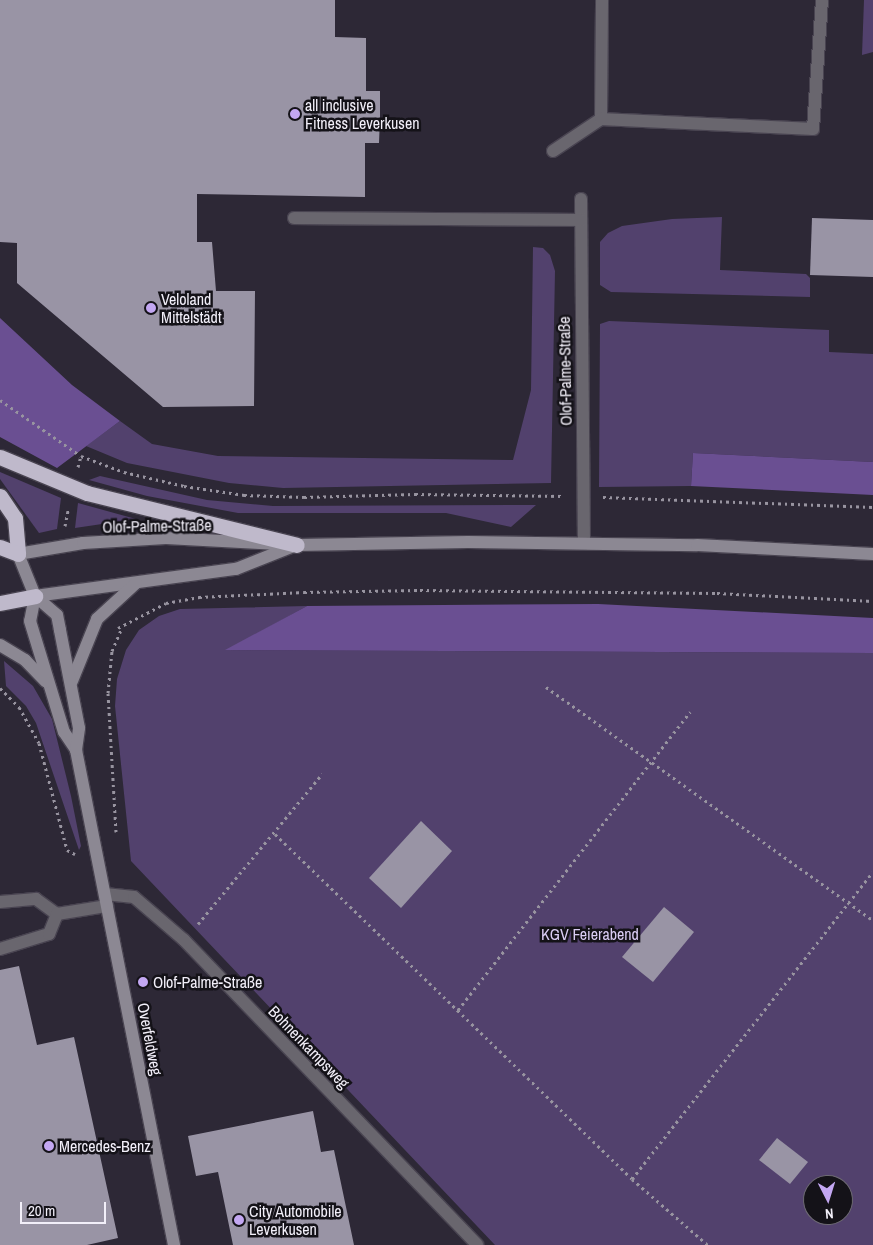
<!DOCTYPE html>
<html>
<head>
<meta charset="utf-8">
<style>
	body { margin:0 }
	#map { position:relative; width:873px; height:1245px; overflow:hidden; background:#2d2836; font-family:"Archivo Narrow",sans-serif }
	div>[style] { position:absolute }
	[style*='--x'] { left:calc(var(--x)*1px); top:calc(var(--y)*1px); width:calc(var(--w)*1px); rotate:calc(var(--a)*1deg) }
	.green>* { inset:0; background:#52416d }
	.forest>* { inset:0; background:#6a4f92 }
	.building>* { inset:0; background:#9994a5 }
	.path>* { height:3px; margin-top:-1.5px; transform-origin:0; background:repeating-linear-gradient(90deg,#9894a0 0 2.5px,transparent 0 6.5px) }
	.roads { filter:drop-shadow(1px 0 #494451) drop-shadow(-1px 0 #494451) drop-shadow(0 1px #494451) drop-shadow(0 -1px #494451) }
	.lane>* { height:12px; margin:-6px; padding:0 6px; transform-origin:6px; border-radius:6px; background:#69666e }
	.secondary>* { height:12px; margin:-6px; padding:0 6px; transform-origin:6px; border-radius:6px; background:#8c8893 }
	.highway>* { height:15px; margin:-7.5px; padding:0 7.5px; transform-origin:7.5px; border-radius:7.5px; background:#bfb9cb }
	.dots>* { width:14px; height:14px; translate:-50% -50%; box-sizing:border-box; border:2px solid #141218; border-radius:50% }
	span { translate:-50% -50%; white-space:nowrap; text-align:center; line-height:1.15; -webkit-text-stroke:5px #141218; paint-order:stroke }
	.poi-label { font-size:16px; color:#f2eff9 }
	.left { translate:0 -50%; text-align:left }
	.street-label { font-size:16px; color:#f2eff9 }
	.park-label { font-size:16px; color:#dacdf4 }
	.north { position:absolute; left:803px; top:1175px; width:50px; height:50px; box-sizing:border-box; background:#141218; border:1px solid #6d6a72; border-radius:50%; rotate:175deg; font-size:14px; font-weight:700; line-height:20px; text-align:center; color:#f2eff9 }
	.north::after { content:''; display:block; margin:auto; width:18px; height:22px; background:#c3a7f2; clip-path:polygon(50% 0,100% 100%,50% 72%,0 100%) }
	.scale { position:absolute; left:20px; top:1202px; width:86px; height:22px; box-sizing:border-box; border:2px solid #f2eff9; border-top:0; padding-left:6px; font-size:15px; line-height:18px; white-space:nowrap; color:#f2eff9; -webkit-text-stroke:4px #141218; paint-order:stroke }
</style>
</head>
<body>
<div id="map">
	<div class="green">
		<i style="clip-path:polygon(864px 0,873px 0,873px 52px,862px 55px)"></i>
		<i style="clip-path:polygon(722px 217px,720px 270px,806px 274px,810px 278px,810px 297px,611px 292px,600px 285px,600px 242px,608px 233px,622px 226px,672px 219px)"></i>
		<i style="clip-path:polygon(533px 247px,543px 248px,550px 255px,555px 271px,551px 483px,283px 488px,229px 483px,127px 463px,86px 446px,120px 421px,152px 444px,218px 456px,513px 460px,531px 390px)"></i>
		<i style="clip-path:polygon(609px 321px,829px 330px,829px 352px,873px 354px,873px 462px,693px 453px,691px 486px,599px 487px,600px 324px)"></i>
		<i style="clip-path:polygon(0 472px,61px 498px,57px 529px,39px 533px,0 479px)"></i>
		<i style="clip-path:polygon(100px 476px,207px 500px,273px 506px,536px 505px,511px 527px,446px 513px,238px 513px,147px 496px,89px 480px)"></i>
		<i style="clip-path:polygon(78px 503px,136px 519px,75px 528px)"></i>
		<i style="clip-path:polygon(evenodd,307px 606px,227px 650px,873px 653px,873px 1245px,495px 1245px,131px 861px,115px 706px,117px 679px,126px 650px,139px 630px,159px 616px,180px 609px,307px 606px,813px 1185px,843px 1185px,843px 1215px,813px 1215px,813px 1185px)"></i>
		<i style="clip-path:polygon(4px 661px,33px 686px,52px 719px,71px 796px,81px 846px,79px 850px,36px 723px,26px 706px,6px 686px)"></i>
	</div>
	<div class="forest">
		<i style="clip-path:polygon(0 318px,72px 385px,120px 421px,57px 468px,0 437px)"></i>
		<i style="clip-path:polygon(693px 453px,873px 462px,873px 495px,691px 486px)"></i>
		<i style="clip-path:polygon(598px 604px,873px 618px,873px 653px,225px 650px,307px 606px)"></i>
	</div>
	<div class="building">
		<i style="clip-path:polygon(0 0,335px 0,335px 37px,366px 38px,366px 91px,380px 91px,380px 118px,379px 143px,365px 143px,365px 197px,197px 194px,197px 242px,212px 242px,216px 291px,255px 291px,254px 406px,163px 407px,17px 283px,17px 243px,0 242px)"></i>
		<i style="clip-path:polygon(812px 218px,873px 220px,873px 277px,810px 275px)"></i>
		<i style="clip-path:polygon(421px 821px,452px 851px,401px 908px,369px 878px)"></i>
		<i style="clip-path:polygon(664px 907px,694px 932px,653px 982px,622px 957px)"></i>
		<i style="clip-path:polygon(19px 966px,37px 1045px,74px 1037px,118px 1238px,87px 1245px,0 1245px,0 970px)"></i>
		<i style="clip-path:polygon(313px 1111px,321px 1152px,334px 1150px,354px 1245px,233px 1245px,218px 1172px,196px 1176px,188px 1136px)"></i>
		<i style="clip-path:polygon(777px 1138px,808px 1162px,790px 1184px,759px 1160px)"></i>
	</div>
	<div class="path">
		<i style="--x:0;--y:400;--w:98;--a:34.7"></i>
		<i style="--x:81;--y:456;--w:46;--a:20.4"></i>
		<i style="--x:124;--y:472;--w:62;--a:13.1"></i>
		<i style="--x:184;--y:486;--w:61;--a:8.5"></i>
		<i style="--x:244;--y:495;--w:60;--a:1.9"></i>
		<i style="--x:304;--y:497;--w:111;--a:-1.5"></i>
		<i style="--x:415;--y:494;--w:149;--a:0.8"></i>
		<i style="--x:78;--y:467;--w:11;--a:-75"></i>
		<i style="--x:603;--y:497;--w:270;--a:2.1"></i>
		<i style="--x:65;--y:526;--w:16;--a:-79"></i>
		<i style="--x:118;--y:628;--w:54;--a:-27.5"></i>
		<i style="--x:166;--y:603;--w:34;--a:-10"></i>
		<i style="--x:199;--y:597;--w:105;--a:-2.7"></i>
		<i style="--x:304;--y:592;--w:116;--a:-1"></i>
		<i style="--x:420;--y:590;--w:297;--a:0.6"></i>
		<i style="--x:717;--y:593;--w:156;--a:2.9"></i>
		<i style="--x:546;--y:687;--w:402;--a:35.5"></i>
		<i style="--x:0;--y:688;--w:27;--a:45"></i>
		<i style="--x:19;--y:707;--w:41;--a:60.9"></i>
		<i style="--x:39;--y:743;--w:111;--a:75.3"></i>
		<i style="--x:67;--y:850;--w:9;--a:27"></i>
		<i style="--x:116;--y:832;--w:139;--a:-93.3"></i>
		<i style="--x:108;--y:693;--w:42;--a:-84.6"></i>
		<i style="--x:112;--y:651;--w:23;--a:-67"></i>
		<i style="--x:275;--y:834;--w:496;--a:44"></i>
		<i style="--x:632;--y:1179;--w:101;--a:41"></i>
		<i style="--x:198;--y:924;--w:195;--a:-50.4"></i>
		<i style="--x:458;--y:1010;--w:378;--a:-52.1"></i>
		<i style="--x:632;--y:1179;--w:390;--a:-51.9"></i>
	</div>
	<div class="roads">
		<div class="lane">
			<i style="--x:601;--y:119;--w:119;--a:-89.5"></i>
			<i style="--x:553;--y:151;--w:58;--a:-33.7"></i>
			<i style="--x:601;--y:119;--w:212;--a:2.7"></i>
			<i style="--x:813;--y:129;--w:129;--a:-86"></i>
			<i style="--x:581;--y:199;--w:344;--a:89.5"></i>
			<i style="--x:294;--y:218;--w:287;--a:0.4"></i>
			<i style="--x:105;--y:894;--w:29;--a:6"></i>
			<i style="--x:134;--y:897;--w:66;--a:40.7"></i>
			<i style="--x:184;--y:940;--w:423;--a:46.1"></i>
			<i style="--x:0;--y:902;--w:36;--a:-5"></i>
			<i style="--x:36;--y:899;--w:26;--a:36"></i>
			<i style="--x:57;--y:914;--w:51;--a:-9.1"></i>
			<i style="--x:0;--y:949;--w:51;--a:-17"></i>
			<i style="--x:49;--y:934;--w:22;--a:-68"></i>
		</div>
		<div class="secondary">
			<i style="--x:35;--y:596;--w:203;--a:-7.7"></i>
			<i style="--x:236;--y:569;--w:59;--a:-21.8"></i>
			<i style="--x:35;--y:596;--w:25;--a:101"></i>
			<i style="--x:30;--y:621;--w:116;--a:73"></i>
			<i style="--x:64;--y:732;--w:22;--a:56"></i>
			<i style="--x:0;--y:645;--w:29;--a:31"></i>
			<i style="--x:25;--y:660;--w:30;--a:46"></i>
			<i style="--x:72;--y:681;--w:67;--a:-68"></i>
			<i style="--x:97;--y:619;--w:53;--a:-42.7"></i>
			<i style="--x:174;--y:1245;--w:505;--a:-101.2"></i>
			<i style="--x:76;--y:750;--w:22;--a:-82"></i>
			<i style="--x:79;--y:728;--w:100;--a:-101"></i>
			<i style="--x:60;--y:630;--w:15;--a:-101"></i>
			<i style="--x:57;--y:615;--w:29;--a:-139"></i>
			<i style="--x:35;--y:596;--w:45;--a:-112"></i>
			<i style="--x:18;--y:554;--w:66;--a:-9.6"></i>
			<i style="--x:83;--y:543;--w:83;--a:-3.4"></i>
			<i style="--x:166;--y:538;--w:131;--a:3.1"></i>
			<i style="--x:297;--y:545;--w:171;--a:-1"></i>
			<i style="--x:468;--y:542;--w:229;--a:0.8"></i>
			<i style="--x:697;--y:545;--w:176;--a:2.9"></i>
		</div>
		<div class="highway">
			<i style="--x:0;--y:457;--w:94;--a:22.5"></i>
			<i style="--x:87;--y:493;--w:216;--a:13.9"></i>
			<i style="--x:0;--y:496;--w:27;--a:56"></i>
			<i style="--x:15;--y:518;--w:36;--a:85"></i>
			<i style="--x:0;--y:547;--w:19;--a:21"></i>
			<i style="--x:0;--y:603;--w:36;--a:-11"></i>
		</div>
	</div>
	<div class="dots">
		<i style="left:295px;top:114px;background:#c3a7f2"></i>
		<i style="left:151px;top:308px;background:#c3a7f2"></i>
		<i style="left:143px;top:982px;background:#c3a7f2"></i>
		<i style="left:49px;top:1146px;background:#c3a7f2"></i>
		<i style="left:239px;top:1220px;background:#c3a7f2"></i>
	</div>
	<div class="poi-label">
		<span class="left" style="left:305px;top:114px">all inclusive<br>Fitness Leverkusen</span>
		<span class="left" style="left:161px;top:308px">Veloland<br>Mittelstädt</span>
		<span class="left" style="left:153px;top:982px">Olof-Palme-Straße</span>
		<span class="left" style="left:59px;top:1146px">Mercedes-Benz</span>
		<span class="left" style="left:249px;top:1220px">City Automobile<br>Leverkusen</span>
	</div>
	<div class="street-label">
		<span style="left:565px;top:371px;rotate:-91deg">Olof-Palme-Straße</span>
		<span style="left:157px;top:526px;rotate:-1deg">Olof-Palme-Straße</span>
		<span style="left:150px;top:1039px;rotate:79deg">Overfeldweg</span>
		<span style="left:309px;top:1047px;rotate:46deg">Bohnenkampsweg</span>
	</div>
	<div class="park-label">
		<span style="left:590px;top:934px">KGV Feierabend</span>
	</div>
	<div class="north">N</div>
	<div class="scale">20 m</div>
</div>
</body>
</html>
